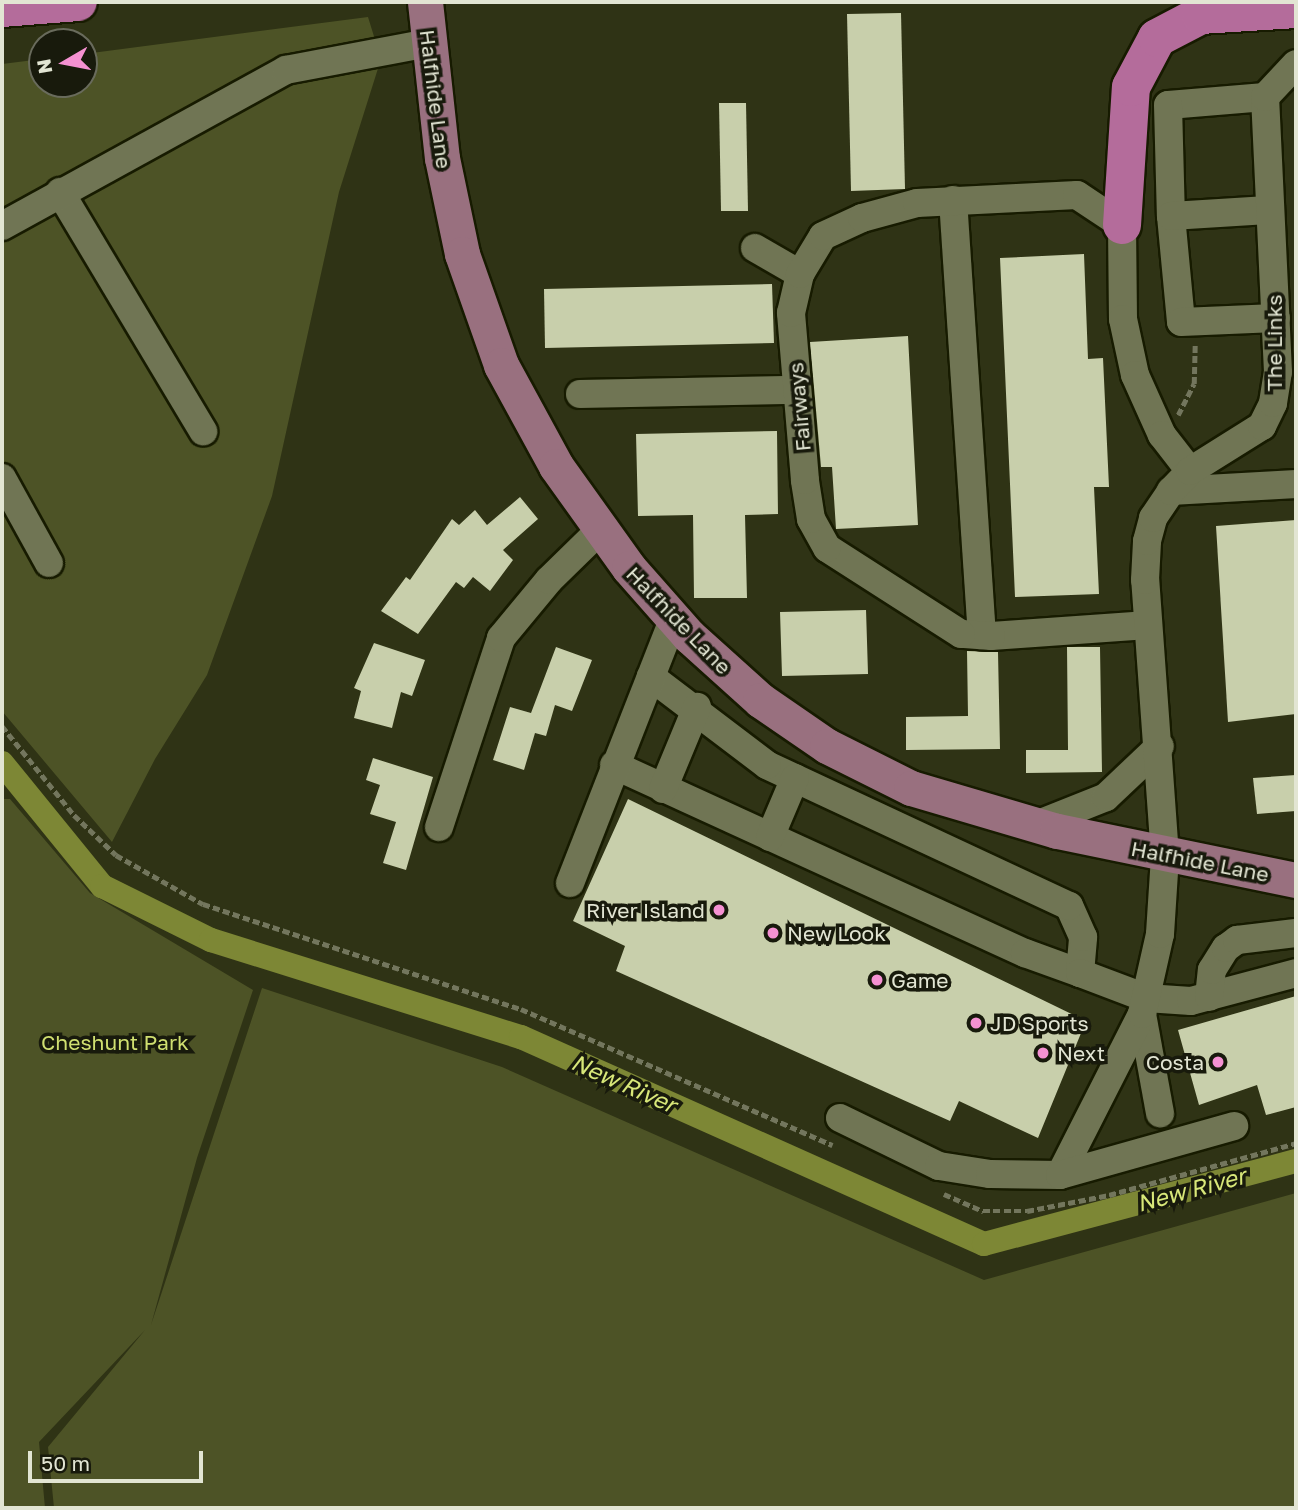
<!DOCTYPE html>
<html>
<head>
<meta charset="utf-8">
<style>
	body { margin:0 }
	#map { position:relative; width:1298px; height:1510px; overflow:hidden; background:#2f3315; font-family:"Golos Text",sans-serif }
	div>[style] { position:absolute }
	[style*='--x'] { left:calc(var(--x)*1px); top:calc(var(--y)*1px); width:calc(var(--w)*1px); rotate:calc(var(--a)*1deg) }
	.green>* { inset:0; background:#4d5326 }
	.canal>* { height:24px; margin:-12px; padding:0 12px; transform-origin:12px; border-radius:12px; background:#7d8735 }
	.building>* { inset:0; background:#c8cfab }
	.path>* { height:4.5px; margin-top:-2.25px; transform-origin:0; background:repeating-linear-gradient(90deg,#73765d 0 7px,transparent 0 10.5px) }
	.roads { filter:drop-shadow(2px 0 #171b00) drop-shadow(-2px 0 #171b00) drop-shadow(0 2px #171b00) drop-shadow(0 -2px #171b00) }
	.minor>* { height:28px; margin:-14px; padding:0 14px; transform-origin:14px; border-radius:14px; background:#707554 }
	.major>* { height:35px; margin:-17.5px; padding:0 17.5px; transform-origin:17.5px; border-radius:17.5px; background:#99707f }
	.highway>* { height:38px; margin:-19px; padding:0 19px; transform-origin:19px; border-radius:19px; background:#b46c9b }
	.dots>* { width:19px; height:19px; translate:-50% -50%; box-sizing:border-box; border:4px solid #181a0c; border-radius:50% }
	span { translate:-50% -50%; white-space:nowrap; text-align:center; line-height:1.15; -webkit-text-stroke:7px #181a0c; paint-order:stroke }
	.street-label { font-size:21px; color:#e2e5d3 }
	.poi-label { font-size:21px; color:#e2e5d3 }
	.right { translate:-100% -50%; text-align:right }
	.left { translate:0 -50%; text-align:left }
	.park-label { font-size:21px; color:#d0df70 }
	.water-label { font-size:23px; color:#d8e779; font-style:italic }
	.frame { position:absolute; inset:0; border:4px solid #e2e5d3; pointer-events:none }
	.north { position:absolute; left:28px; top:28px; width:70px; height:70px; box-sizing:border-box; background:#181a0c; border:2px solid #696b5c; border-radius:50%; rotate:260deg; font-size:19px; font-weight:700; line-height:28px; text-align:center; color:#e2e5d3 }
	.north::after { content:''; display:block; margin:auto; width:24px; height:32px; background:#f591d2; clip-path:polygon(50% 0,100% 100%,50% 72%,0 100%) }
	.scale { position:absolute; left:28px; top:1451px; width:175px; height:32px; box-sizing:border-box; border:4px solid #e2e5d3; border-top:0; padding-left:9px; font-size:21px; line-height:24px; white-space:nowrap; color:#e2e5d3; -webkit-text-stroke:5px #181a0c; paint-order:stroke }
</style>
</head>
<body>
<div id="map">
	<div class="green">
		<i style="clip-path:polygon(368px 17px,381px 59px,339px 192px,272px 496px,207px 675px,155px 759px,112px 842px,2px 711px,2px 64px,42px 59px,42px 84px,84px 84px,84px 54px)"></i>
		<i style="clip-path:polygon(2px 799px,10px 799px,90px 893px,253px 990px,197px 1158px,151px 1325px,262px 988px,502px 1067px,984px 1280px,1296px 1193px,1296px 1508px,54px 1508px,48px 1447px,145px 1330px,39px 1442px,45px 1508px,2px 1508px)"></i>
	</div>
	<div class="canal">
		<i style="--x:2;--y:763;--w:159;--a:50.9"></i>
		<i style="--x:102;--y:886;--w:122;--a:26.4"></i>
		<i style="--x:211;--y:940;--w:325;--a:17.4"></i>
		<i style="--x:521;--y:1037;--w:507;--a:24.09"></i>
		<i style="--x:984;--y:1244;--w:323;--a:-14.9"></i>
	</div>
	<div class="building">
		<i style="clip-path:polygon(901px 13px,905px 189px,851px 191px,847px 14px)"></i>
		<i style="clip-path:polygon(719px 103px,746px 103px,748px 211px,721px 211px)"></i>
		<i style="clip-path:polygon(1084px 254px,1088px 359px,1103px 358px,1109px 487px,1094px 487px,1099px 594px,1015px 597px,1000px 258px)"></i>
		<i style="clip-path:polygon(772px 284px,774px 343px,545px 348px,544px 289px)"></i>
		<i style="clip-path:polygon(908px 336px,918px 525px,836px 529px,832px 467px,821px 467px,810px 342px)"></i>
		<i style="clip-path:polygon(777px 431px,778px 514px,745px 515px,747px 598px,694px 598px,693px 515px,638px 516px,636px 434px)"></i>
		<i style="clip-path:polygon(520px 497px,538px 519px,503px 550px,513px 560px,490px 591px,473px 577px,464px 588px,456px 582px,418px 634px,381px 611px,406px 577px,410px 580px,452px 519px,459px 525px,475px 510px,487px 525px)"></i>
		<i style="clip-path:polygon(1296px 520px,1296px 714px,1228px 722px,1216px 526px)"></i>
		<i style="clip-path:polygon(866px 610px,868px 674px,782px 676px,780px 612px)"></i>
		<i style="clip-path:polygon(374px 643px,425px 660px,412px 696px,401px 692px,392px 728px,354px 718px,361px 691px,354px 688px)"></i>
		<i style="clip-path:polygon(556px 647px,592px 660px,572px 711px,555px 705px,546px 736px,535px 733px,524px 770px,493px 760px,510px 707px,531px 713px)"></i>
		<i style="clip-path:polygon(1067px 647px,1100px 647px,1102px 772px,1026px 773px,1026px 750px,1068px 750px)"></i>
		<i style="clip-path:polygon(967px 651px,998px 652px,1000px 749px,906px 750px,906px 717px,968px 716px)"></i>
		<i style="clip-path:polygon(373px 758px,433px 777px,406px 870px,383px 863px,396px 822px,370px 814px,380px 785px,366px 780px)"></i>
		<i style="clip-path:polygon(1296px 775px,1296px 811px,1257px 814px,1253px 778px)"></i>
		<i style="clip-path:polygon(628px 799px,1086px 1021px,1038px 1138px,959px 1101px,950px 1121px,616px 971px,625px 946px,573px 921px)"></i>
		<i style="clip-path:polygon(1296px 996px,1296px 1107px,1266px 1115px,1257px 1085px,1199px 1105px,1178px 1030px)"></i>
	</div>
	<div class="path">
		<i style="--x:1178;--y:415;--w:35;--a:-63"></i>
		<i style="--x:1194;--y:384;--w:40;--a:-88.6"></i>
		<i style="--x:2;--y:726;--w:114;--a:51"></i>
		<i style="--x:74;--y:815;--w:58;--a:43.6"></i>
		<i style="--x:116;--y:855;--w:100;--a:29.4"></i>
		<i style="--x:203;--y:904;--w:335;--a:18.3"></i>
		<i style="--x:521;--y:1009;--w:340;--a:23.6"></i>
		<i style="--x:944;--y:1194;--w:43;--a:23.6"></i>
		<i style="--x:983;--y:1211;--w:44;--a:0"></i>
		<i style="--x:1027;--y:1211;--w:84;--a:-11"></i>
		<i style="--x:1109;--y:1195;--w:194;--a:-15.5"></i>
	</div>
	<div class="roads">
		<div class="minor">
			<i style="--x:1265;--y:97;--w:97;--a:175.3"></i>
			<i style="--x:1168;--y:105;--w:111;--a:88.5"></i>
			<i style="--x:1171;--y:216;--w:106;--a:84.6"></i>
			<i style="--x:1181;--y:322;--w:95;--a:-2.4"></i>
			<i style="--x:60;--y:192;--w:279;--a:59.1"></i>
			<i style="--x:953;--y:200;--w:436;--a:86.2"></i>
			<i style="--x:1171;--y:216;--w:97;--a:-3.5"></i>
			<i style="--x:2;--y:226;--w:324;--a:-28.8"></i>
			<i style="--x:286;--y:70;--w:146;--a:-10.7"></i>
			<i style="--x:755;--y:248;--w:52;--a:30"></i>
			<i style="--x:580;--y:394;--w:217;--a:-1.1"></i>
			<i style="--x:2;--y:478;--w:97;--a:61.1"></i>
			<i style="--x:1171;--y:491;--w:125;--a:-3.2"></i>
			<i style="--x:1148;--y:625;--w:157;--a:176"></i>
			<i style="--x:991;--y:636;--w:30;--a:-176"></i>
			<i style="--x:961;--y:634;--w:159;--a:-147.3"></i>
			<i style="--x:827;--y:548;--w:33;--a:-119"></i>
			<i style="--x:811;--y:519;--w:39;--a:-99"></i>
			<i style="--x:805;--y:480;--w:168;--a:-94.8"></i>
			<i style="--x:791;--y:313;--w:40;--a:-77"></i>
			<i style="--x:800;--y:274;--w:44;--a:-58.8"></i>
			<i style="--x:823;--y:236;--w:43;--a:-24.8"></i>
			<i style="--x:862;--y:218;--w:57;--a:-15.3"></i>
			<i style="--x:917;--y:203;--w:160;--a:-2.9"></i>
			<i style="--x:1077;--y:195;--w:54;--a:33.7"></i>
			<i style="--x:1122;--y:225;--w:94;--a:89.4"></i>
			<i style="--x:1123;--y:319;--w:57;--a:77.9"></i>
			<i style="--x:1135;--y:375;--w:66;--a:65.8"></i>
			<i style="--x:1162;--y:435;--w:46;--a:52.1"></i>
			<i style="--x:614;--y:765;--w:452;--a:24.6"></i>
			<i style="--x:1025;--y:953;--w:59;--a:20"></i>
			<i style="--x:1080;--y:973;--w:36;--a:-85"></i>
			<i style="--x:1083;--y:937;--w:34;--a:-114"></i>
			<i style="--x:1069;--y:906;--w:333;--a:-155"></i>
			<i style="--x:767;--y:765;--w:146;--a:-142.8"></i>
			<i style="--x:663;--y:789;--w:89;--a:-67.5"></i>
			<i style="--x:1036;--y:825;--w:75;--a:-21.8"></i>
			<i style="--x:1106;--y:797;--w:74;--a:-43.4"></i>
			<i style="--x:439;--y:827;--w:199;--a:-71.8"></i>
			<i style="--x:501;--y:638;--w:75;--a:-50.4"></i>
			<i style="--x:549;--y:580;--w:73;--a:-44.4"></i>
			<i style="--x:770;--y:837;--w:64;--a:-67"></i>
			<i style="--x:570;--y:883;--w:285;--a:-68.6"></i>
			<i style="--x:1080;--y:973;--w:71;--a:20.7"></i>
			<i style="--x:1146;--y:998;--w:45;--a:3.8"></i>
			<i style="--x:1191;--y:1001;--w:109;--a:-14.9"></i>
			<i style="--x:1209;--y:997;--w:27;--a:-84"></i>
			<i style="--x:1212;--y:970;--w:26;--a:-58"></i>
			<i style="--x:1226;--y:948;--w:14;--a:-36"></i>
			<i style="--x:1237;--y:940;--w:59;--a:-6.8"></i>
			<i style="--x:1142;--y:1014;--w:101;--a:79.7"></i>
			<i style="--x:840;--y:1118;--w:110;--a:25.9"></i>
			<i style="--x:939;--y:1166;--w:52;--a:8.9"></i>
			<i style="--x:990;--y:1174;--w:70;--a:0.8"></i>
			<i style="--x:1060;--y:1175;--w:181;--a:-63"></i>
			<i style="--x:1142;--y:1014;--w:82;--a:-77.3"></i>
			<i style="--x:1160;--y:934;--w:78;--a:-86.3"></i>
			<i style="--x:1165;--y:856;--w:277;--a:-94.1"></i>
			<i style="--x:1145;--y:580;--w:39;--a:-87"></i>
			<i style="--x:1147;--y:541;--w:24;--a:-75"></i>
			<i style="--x:1153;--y:518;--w:32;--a:-56"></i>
			<i style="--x:1171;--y:491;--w:28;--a:-46"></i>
			<i style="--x:1190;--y:471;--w:85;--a:-32"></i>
			<i style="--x:1262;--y:426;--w:25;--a:-64"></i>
			<i style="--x:1273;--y:403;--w:31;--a:-81"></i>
			<i style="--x:1278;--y:372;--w:275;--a:-92.7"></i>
			<i style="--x:1265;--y:97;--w:45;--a:-46.8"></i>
			<i style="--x:1060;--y:1175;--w:181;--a:-15.7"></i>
		</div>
		<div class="major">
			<i style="--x:425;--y:2;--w:157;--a:83.8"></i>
			<i style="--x:442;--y:158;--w:98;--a:78.2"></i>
			<i style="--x:462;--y:254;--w:118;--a:70.6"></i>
			<i style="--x:501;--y:365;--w:115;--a:61.4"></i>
			<i style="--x:556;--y:466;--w:125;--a:54.4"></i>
			<i style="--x:629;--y:568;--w:91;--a:48.6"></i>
			<i style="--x:689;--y:636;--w:96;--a:42"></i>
			<i style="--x:760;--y:700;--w:81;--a:34.5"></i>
			<i style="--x:827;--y:746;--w:94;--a:26.6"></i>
			<i style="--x:911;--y:788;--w:152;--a:16.4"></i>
			<i style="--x:1057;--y:831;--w:244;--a:11.6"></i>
		</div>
		<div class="highway">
			<i style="--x:2;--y:8;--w:76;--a:-4.5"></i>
			<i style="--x:1122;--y:225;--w:138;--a:-86.3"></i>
			<i style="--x:1131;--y:87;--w:55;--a:-62"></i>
			<i style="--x:1157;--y:38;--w:50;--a:-27.6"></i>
			<i style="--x:1201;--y:15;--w:95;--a:-3.6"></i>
		</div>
	</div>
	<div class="dots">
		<i style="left:719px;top:910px;background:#f591d2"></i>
		<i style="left:773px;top:933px;background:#f591d2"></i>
		<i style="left:877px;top:980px;background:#f591d2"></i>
		<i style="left:976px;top:1023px;background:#f591d2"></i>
		<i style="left:1043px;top:1053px;background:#f591d2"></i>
		<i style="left:1218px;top:1062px;background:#f591d2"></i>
	</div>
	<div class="street-label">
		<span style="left:436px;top:99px;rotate:83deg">Halfhide Lane</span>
		<span style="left:1274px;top:343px;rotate:-90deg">The Links</span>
		<span style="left:799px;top:407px;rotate:-95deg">Fairways</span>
		<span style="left:679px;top:620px;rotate:46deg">Halfhide Lane</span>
		<span style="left:1200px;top:861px;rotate:11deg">Halfhide Lane</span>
	</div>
	<div class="poi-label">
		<span class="right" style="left:705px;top:910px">River Island</span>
		<span class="left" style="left:787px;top:933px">New Look</span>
		<span class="left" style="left:891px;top:980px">Game</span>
		<span class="left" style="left:990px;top:1023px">JD Sports</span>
		<span class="left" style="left:1057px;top:1053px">Next</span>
		<span class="right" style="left:1204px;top:1062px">Costa</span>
	</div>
	<div class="park-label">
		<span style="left:115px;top:1042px">Cheshunt Park</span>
	</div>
	<div class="water-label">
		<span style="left:624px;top:1083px;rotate:24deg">New River</span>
		<span style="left:1191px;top:1189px;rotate:-15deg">New River</span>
	</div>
	<div class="frame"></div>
	<div class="north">N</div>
	<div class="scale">50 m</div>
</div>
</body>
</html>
